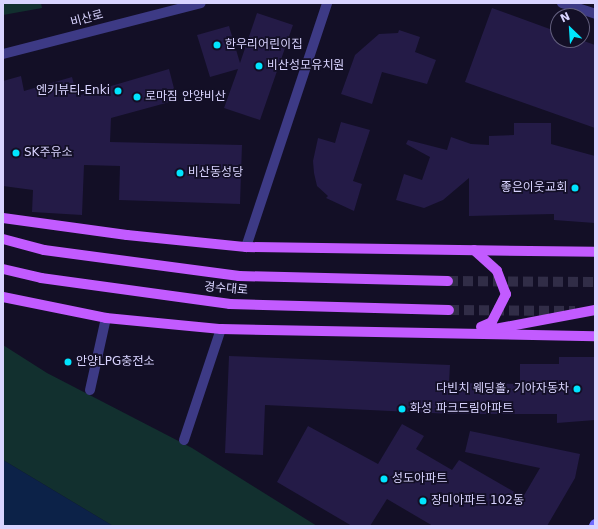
<!DOCTYPE html>
<html>
<head>
<meta charset="utf-8">
<style>
	body { margin:0 }
	#map { position:relative; width:598px; height:529px; overflow:hidden; background:#130f26; font-family:"DejaVu Sans","Noto Sans KR",sans-serif }
	div>[style] { position:absolute }
	[style*='--x'] { left:calc(var(--x)*1px); top:calc(var(--y)*1px); width:calc(var(--w)*1px); rotate:calc(var(--a)*1deg) }
	.green>* { inset:0; background:#12302f }
	.water>* { inset:0; background:#0c2248 }
	.building>* { inset:0; background:#241b47 }
	.primary-tunnel>* { height:10px; margin-top:-5px; transform-origin:0; background:repeating-linear-gradient(90deg,#312d47 0 10px,transparent 0 15px) }
	.street>* { height:10px; margin:-5px; padding:0 5px; transform-origin:5px; border-radius:5px; background:#3d3a85 }
	.secondary>* { height:10px; margin:-5px; padding:0 5px; transform-origin:5px; border-radius:5px; background:#6f6bff }
	.primary>* { height:10px; margin:-5px; padding:0 5px; transform-origin:5px; border-radius:5px; background:#c25bff }
	.dots>* { width:11px; height:11px; translate:-50% -50%; box-sizing:border-box; border:2px solid #130f26; border-radius:50% }
	span { translate:-50% -50%; white-space:nowrap; text-align:center; line-height:1.15; -webkit-text-stroke:3.5px #130f26; paint-order:stroke }
	.street-label { font-size:12px; color:#d9d4ff }
	.poi-label { font-size:12px; color:#d9d4ff }
	.left { translate:0 -50%; text-align:left }
	.right { translate:-100% -50%; text-align:right }
	.frame { position:absolute; inset:0; border:4px solid #d9d4ff; pointer-events:none }
	.north { position:absolute; left:550px; top:8px; width:40px; height:40px; box-sizing:border-box; background:#130f26; border:1px solid #625e7d; border-radius:50%; rotate:335deg; font-size:11px; font-weight:700; line-height:16px; text-align:center; color:#d9d4ff }
	.north::after { content:''; display:block; margin:auto; width:14px; height:18px; background:#00e5ff; clip-path:polygon(50% 0,100% 100%,50% 72%,0 100%) }
</style>
</head>
<body>
<div id="map">
	<div class="green">
		<i style="clip-path:polygon(3px 3px,41px 3px,42px 8px,3px 15px)"></i>
		<i style="clip-path:polygon(3px 345px,47px 373px,192px 448px,317px 526px,113px 526px,3px 460px)"></i>
	</div>
	<div class="water">
		<i style="clip-path:polygon(3px 460px,113px 526px,3px 526px)"></i>
	</div>
	<div class="building">
		<i style="clip-path:polygon(492px 8px,558px 32px,558px 40px,581px 40px,595px 45px,595px 128px,465px 82px)"></i>
		<i style="clip-path:polygon(257px 13px,293px 25px,260px 120px,224px 108px,238px 69px,210px 77px,197px 35px,229px 26px,240px 63px)"></i>
		<i style="clip-path:polygon(399px 30px,420px 37px,415px 52px,436px 60px,427px 84px,382px 72px,372px 104px,341px 94px,355px 55px,379px 34px,398px 33px)"></i>
		<i style="clip-path:polygon(169px 69px,177px 100px,111px 118px,110px 142px,242px 145px,240px 204px,119px 200px,120px 166px,84px 165px,82px 215px,32px 212px,33px 190px,3px 186px,3px 81px,21px 76px,24px 91px,72px 77px,77px 96px)"></i>
		<i style="clip-path:polygon(341px 122px,370px 130px,353px 181px,362px 184px,354px 211px,326px 198px,328px 196px,317px 186px,314px 173px,313px 161px,318px 138px,335px 143px)"></i>
		<i style="clip-path:polygon(514px 123px,551px 123px,551px 144px,595px 156px,595px 223px,554px 220px,554px 214px,469px 216px,469px 178px,443px 200px,424px 208px,396px 200px,404px 174px,422px 180px,430px 157px,406px 144px,408px 140px,447px 150px,451px 137px,471px 144px,489px 145px,489px 136px,514px 135px)"></i>
		<i style="clip-path:polygon(229px 356px,450px 365px,449px 383px,520px 384px,520px 364px,559px 364px,559px 357px,595px 357px,595px 420px,557px 423px,557px 414px,453px 414px,265px 405px,263px 455px,225px 453px)"></i>
		<i style="clip-path:polygon(402px 424px,424px 436px,416px 449px,452px 470px,459px 460px,523px 497px,540px 468px,465px 452px,470px 431px,580px 454px,575px 478px,547px 526px,433px 526px,387px 499px,370px 526px,352px 526px,277px 482px,308px 426px,378px 464px)"></i>
	</div>
	<div class="primary-tunnel">
		<i style="--x:448;--y:281;--w:147;--a:0.4"></i>
		<i style="--x:449;--y:310;--w:126;--a:0.5"></i>
	</div>
	<div class="street">
		<i style="--x:562;--y:3;--w:35;--a:18"></i>
		<i style="--x:3;--y:54;--w:204;--a:-14.4"></i>
		<i style="--x:246;--y:247;--w:257;--a:-71.6"></i>
		<i style="--x:90;--y:390;--w:74;--a:-77.5"></i>
		<i style="--x:184;--y:440;--w:117;--a:-71.6"></i>
	</div>
	<div class="secondary">
		<i style="--x:594;--y:526;--w:2;--a:-63"></i>
	</div>
	<div class="primary">
		<i style="--x:3;--y:218;--w:125;--a:7.8"></i>
		<i style="--x:127;--y:235;--w:120;--a:5.8"></i>
		<i style="--x:246;--y:247;--w:349;--a:0.8"></i>
		<i style="--x:3;--y:239;--w:42;--a:15"></i>
		<i style="--x:44;--y:250;--w:197;--a:7.6"></i>
		<i style="--x:239;--y:276;--w:209;--a:1.4"></i>
		<i style="--x:474;--y:250;--w:31;--a:42"></i>
		<i style="--x:497;--y:271;--w:25;--a:69"></i>
		<i style="--x:506;--y:294;--w:31;--a:117"></i>
		<i style="--x:492;--y:322;--w:12;--a:156"></i>
		<i style="--x:3;--y:269;--w:39;--a:13"></i>
		<i style="--x:41;--y:278;--w:191;--a:7.8"></i>
		<i style="--x:230;--y:304;--w:219;--a:1.6"></i>
		<i style="--x:3;--y:297;--w:105;--a:11.5"></i>
		<i style="--x:106;--y:318;--w:116;--a:5.5"></i>
		<i style="--x:221;--y:329;--w:374;--a:1.1"></i>
		<i style="--x:484;--y:331;--w:113;--a:-10.7"></i>
	</div>
	<div class="dots">
		<i style="left:217px;top:45px;background:#00e5ff"></i>
		<i style="left:259px;top:66px;background:#00e5ff"></i>
		<i style="left:118px;top:91px;background:#00e5ff"></i>
		<i style="left:137px;top:97px;background:#00e5ff"></i>
		<i style="left:16px;top:153px;background:#00e5ff"></i>
		<i style="left:180px;top:173px;background:#00e5ff"></i>
		<i style="left:575px;top:188px;background:#00e5ff"></i>
		<i style="left:68px;top:362px;background:#00e5ff"></i>
		<i style="left:577px;top:389px;background:#00e5ff"></i>
		<i style="left:402px;top:409px;background:#00e5ff"></i>
		<i style="left:384px;top:479px;background:#00e5ff"></i>
		<i style="left:423px;top:501px;background:#00e5ff"></i>
	</div>
	<div class="street-label">
		<span style="left:87px;top:19px;rotate:-15deg">비산로</span>
		<span style="left:226px;top:289px;rotate:5deg">경수대로</span>
	</div>
	<div class="poi-label">
		<span class="left" style="left:225px;top:45px">한우리어린이집</span>
		<span class="left" style="left:267px;top:66px">비산성모유치원</span>
		<span class="right" style="left:110px;top:91px">엔키뷰티-Enki</span>
		<span class="left" style="left:145px;top:97px">로마짐 안양비산</span>
		<span class="left" style="left:24px;top:153px">SK주유소</span>
		<span class="left" style="left:188px;top:173px">비산동성당</span>
		<span class="right" style="left:567px;top:188px">좋은이웃교회</span>
		<span class="left" style="left:76px;top:362px">안양LPG충전소</span>
		<span class="right" style="left:569px;top:389px">다빈치 웨딩홀, 기아자동차</span>
		<span class="left" style="left:410px;top:409px">화성 파크드림아파트</span>
		<span class="left" style="left:392px;top:479px">성도아파트</span>
		<span class="left" style="left:431px;top:501px">장미아파트 102동</span>
	</div>
	<div class="frame"></div>
	<div class="north">N</div>
</div>
</body>
</html>
